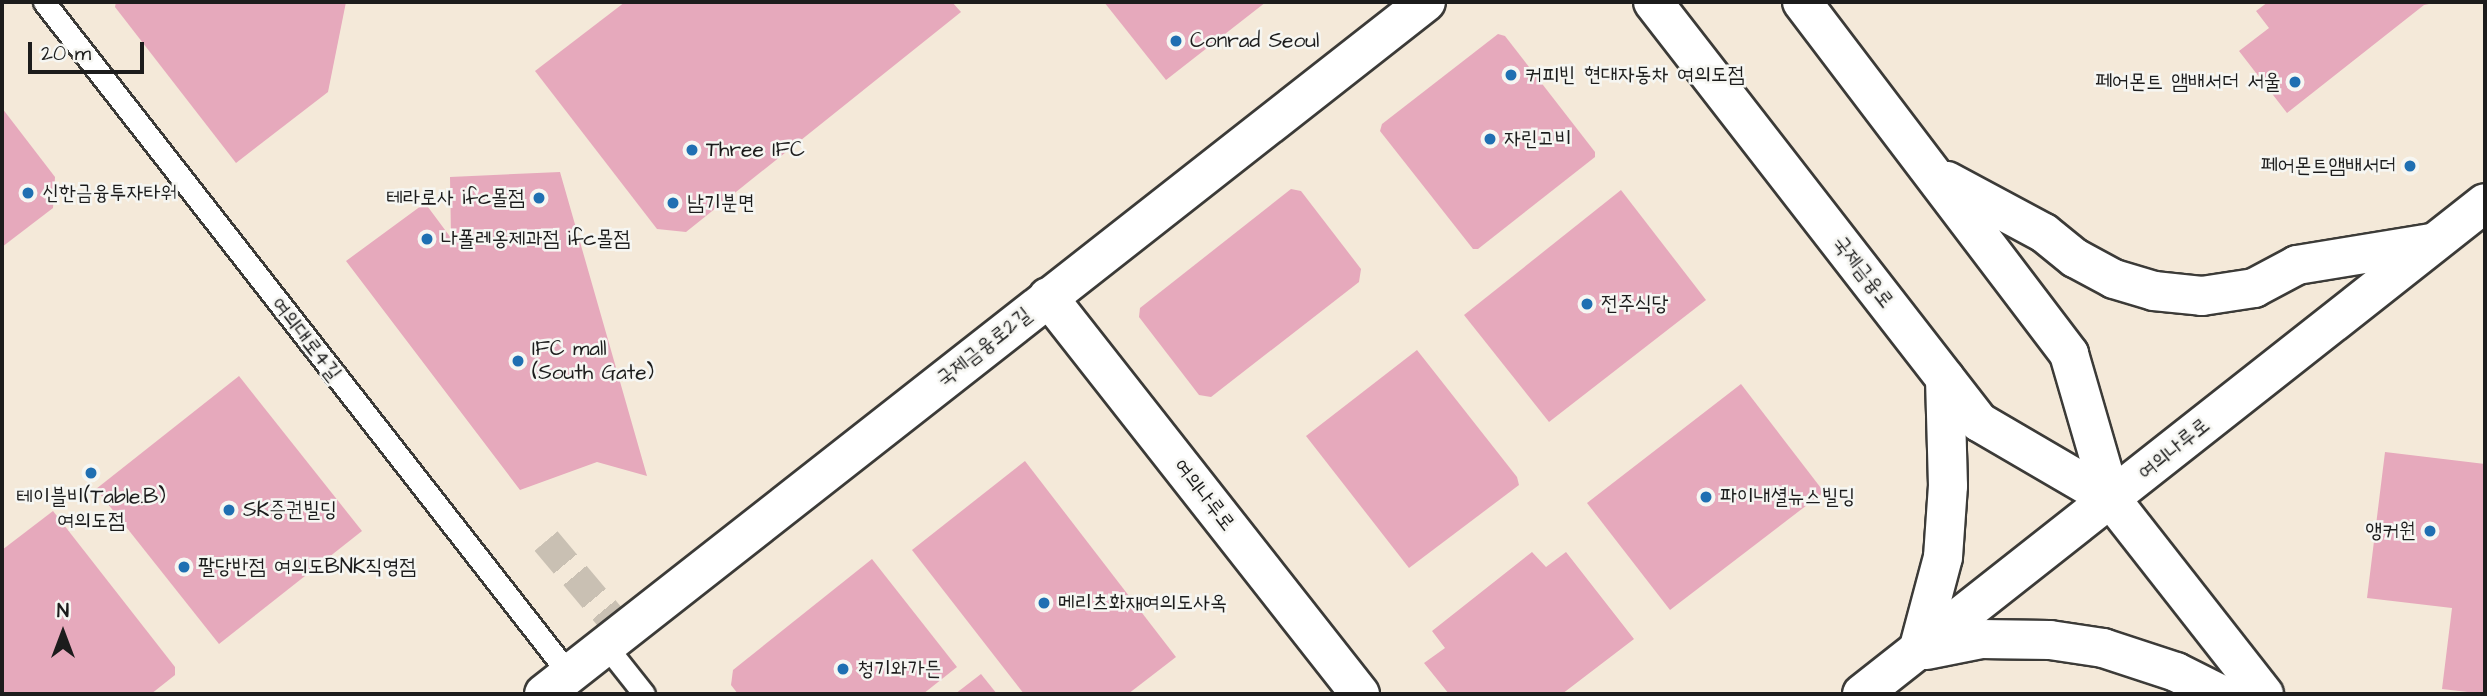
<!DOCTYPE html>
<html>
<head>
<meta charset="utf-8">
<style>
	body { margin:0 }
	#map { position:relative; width:2487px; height:696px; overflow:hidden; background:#f4e9d9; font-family:"Architects Daughter","Poor Story",sans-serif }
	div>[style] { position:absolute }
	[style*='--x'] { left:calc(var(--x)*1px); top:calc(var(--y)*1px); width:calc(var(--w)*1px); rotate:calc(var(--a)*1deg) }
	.building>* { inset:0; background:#e6a9bc }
	.pedestrian-tunnel>* { height:30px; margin-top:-15px; transform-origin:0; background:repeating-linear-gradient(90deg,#c9c0b3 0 30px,transparent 0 45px) }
	.roads { filter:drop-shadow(2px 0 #3c3b38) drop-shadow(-2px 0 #3c3b38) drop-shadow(0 2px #3c3b38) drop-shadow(0 -2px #3c3b38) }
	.service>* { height:21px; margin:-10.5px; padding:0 10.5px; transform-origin:10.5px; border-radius:10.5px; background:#fff }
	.minor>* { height:38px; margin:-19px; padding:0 19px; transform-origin:19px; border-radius:19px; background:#fff }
	.tertiary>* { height:38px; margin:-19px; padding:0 19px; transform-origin:19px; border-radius:19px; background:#fff }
	.dots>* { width:19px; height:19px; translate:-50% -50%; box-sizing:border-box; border:4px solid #f6f6f2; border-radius:50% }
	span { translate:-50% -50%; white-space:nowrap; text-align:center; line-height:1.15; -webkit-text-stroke:5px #f6f6f2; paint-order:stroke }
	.poi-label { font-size:21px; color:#1c1c1c }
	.left { translate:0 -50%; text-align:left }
	.right { translate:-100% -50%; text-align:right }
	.street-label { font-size:21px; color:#1c1c1c }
	.frame { position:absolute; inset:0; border:4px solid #1c1c1c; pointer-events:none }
	.north { position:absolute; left:28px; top:598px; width:70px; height:70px; -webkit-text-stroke:5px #f6f6f2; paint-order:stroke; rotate:0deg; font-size:19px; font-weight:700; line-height:28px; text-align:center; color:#1c1c1c }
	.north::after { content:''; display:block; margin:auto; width:24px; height:32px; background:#1c1c1c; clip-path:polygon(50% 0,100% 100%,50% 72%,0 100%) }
	.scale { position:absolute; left:28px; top:42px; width:116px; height:32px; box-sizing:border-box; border:4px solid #1c1c1c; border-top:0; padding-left:9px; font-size:21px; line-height:24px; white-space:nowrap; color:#1c1c1c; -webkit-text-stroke:5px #f6f6f2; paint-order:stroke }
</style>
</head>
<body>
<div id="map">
	<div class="building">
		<i style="clip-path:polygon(116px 2px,346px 2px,328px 92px,236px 163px,115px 7px)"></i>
		<i style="clip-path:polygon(625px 2px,952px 2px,961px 12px,686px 232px,657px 229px,535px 71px)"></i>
		<i style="clip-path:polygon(1104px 2px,1266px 2px,1166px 80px)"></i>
		<i style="clip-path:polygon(2268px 2px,2434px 2px,2434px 3px,2424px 5px,2287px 113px,2239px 51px,2269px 28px,2256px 11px)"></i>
		<i style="clip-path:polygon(1498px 34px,1505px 36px,1595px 152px,1595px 157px,1478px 249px,1473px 249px,1380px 131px,1382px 124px)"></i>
		<i style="clip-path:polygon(2px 108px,55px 177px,53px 208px,2px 247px)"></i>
		<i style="clip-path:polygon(560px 172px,647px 476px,597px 462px,520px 490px,346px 261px,425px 203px,451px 238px,450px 177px)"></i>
		<i style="clip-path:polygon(1291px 189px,1301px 191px,1361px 269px,1359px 282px,1211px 397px,1199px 395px,1139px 317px,1140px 308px)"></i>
		<i style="clip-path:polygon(1621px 190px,1706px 300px,1549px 422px,1464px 315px)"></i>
		<i style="clip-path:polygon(1417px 350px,1517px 477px,1519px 485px,1409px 568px,1306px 436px)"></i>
		<i style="clip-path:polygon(239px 376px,362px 531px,219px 644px,96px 489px)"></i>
		<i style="clip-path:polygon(1741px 384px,1824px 492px,1670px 610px,1587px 503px)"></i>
		<i style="clip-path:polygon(2385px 452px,2485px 464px,2485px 694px,2442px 689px,2452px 608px,2367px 598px)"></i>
		<i style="clip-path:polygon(1025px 461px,1176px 657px,1128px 694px,1024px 694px,912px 550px)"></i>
		<i style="clip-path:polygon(53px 511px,175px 667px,175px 675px,151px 694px,2px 694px,2px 550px)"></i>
		<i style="clip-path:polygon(1532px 552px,1546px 567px,1566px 552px,1634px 639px,1562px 694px,1449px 694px,1424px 663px,1445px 648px,1432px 631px)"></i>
		<i style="clip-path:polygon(872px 559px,957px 667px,923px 694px,738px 694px,731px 685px,733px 670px)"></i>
		<i style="clip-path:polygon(981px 674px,997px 694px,955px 694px)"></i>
	</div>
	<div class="pedestrian-tunnel">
		<i style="--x:546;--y:541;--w:115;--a:49.9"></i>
	</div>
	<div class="roads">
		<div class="service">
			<i style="--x:44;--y:2;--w:853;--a:52"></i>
			<i style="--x:606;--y:646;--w:61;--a:51.6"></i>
		</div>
		<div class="minor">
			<i style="--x:1048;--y:297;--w:505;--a:51.84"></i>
			<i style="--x:544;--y:694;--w:1121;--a:-38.12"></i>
		</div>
		<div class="tertiary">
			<i style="--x:1653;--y:2;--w:532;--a:52.18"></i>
			<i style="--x:1979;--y:422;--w:153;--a:30.3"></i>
			<i style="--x:1802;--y:2;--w:442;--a:52.8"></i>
			<i style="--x:2069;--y:354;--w:151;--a:73.8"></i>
			<i style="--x:2111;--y:499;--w:248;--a:51.9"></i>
			<i style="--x:1947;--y:181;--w:110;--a:28.2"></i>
			<i style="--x:2044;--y:233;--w:40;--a:39"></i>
			<i style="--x:2075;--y:258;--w:44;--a:28.3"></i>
			<i style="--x:2114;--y:279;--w:42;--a:16.7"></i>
			<i style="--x:2154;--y:291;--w:48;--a:5.9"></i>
			<i style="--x:2202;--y:296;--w:53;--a:-8.7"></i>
			<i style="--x:2254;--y:288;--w:49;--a:-28.1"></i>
			<i style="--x:2297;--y:265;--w:136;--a:-9.3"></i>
			<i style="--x:1927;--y:650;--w:55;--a:-11.5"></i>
			<i style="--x:1981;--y:639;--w:69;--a:0.8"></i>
			<i style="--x:2050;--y:640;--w:54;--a:8.6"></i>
			<i style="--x:2103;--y:648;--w:77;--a:18.2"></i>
			<i style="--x:2176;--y:672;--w:49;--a:26.6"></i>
			<i style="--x:1918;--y:651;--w:97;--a:-75.1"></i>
			<i style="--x:1943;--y:557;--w:71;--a:-86"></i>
			<i style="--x:1948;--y:486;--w:108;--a:-91.6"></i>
			<i style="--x:1862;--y:694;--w:793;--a:-38.24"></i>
		</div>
	</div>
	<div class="dots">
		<i style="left:1176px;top:41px;background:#1f6fb2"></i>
		<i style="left:1511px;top:75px;background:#1f6fb2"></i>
		<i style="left:2295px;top:82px;background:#1f6fb2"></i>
		<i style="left:1490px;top:139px;background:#1f6fb2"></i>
		<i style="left:692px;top:150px;background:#1f6fb2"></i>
		<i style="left:2410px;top:166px;background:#1f6fb2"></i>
		<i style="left:28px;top:193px;background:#1f6fb2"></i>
		<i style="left:539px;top:198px;background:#1f6fb2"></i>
		<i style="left:673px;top:203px;background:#1f6fb2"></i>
		<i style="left:427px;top:239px;background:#1f6fb2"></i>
		<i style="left:1587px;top:304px;background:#1f6fb2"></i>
		<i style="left:518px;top:361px;background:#1f6fb2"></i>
		<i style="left:91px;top:473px;background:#1f6fb2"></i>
		<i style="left:1706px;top:497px;background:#1f6fb2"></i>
		<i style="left:229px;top:510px;background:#1f6fb2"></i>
		<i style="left:2430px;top:531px;background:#1f6fb2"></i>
		<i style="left:184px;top:567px;background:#1f6fb2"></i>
		<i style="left:1044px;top:603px;background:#1f6fb2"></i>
		<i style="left:843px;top:669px;background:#1f6fb2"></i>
	</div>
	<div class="poi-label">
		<span class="left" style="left:1190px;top:41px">Conrad Seoul</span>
		<span class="left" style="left:1525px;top:75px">커피빈 현대자동차 여의도점</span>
		<span class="right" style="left:2281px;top:82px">페어몬트 앰배서더 서울</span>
		<span class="left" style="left:1504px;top:139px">자린고비</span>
		<span class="left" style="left:706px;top:150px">Three IFC</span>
		<span class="right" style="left:2396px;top:166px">페어몬트앰배서더</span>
		<span class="left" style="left:42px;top:193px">신한금융투자타워</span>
		<span class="right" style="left:525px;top:198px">테라로사 ifc몰점</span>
		<span class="left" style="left:687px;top:203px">남기분면</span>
		<span class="left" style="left:441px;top:239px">나폴레옹제과점 ifc몰점</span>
		<span class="left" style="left:1601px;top:304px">전주식당</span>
		<span class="left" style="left:532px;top:361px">IFC mall<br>(South Gate)</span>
		<span style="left:91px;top:509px">테이블비(Table.B)<br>여의도점</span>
		<span class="left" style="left:1720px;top:497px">파이내셜뉴스빌딩</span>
		<span class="left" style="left:243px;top:510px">SK증권빌딩</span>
		<span class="right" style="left:2416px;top:531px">앵커원</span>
		<span class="left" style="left:198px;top:567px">팔당반점 여의도BNK직영점</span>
		<span class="left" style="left:1058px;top:603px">메리츠화재여의도사옥</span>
		<span class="left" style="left:857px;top:669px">청기와가든</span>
	</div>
	<div class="street-label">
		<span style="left:1863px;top:272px;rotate:52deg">국제금융로</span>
		<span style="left:306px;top:339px;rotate:52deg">여의대로4길</span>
		<span style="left:984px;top:347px;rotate:-38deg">국제금융로2길</span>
		<span style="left:2174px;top:449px;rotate:-39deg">여의나루로</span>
		<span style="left:1204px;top:495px;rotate:52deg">여의나루로</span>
	</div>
	<div class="frame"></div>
	<div class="north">N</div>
	<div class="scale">20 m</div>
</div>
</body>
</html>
